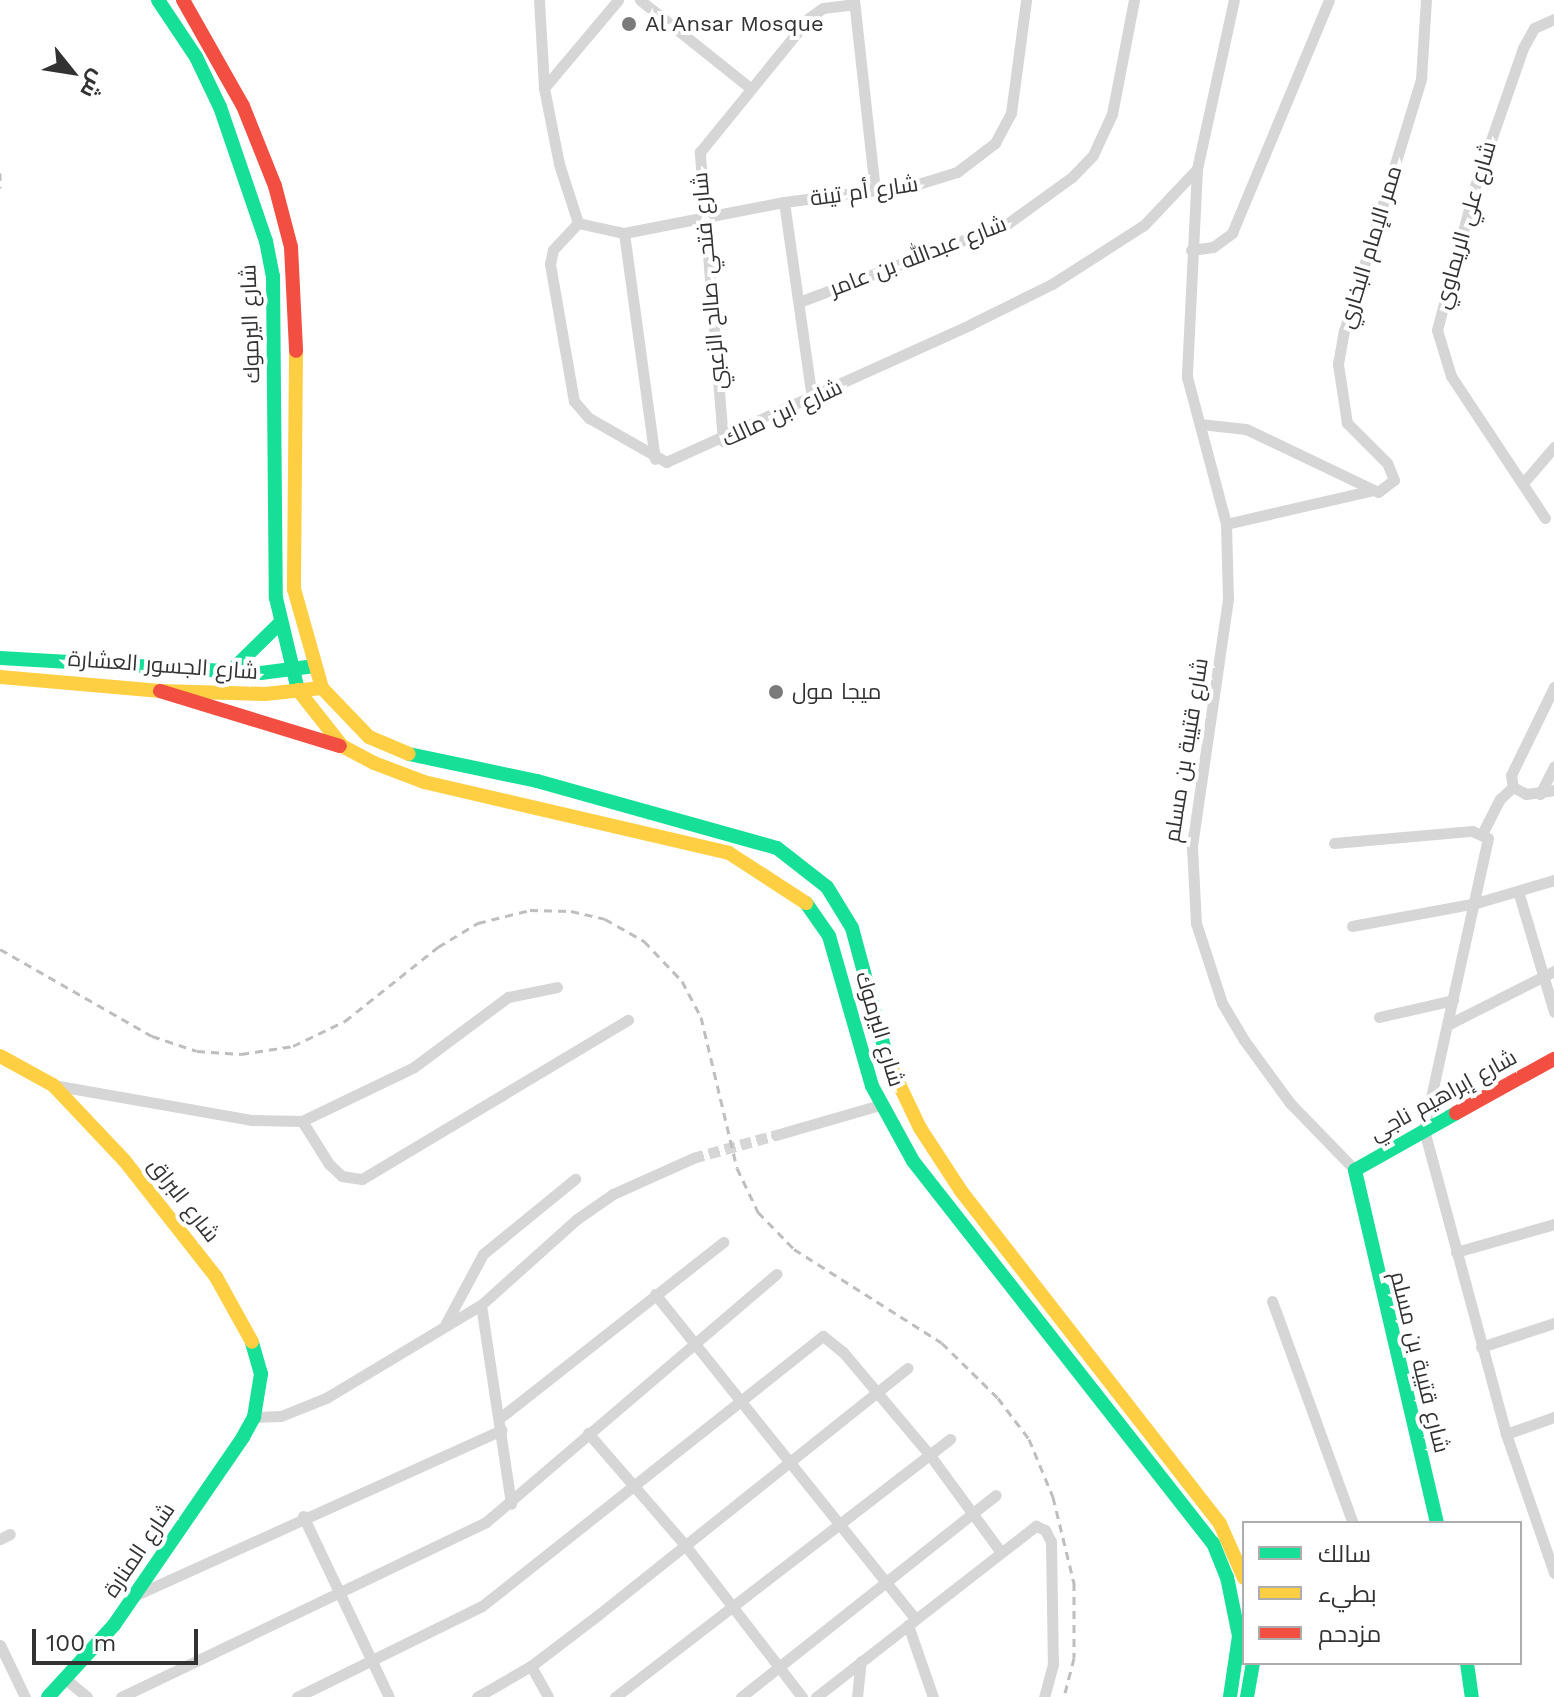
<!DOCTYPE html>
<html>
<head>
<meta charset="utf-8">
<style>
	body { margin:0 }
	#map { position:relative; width:1554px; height:1697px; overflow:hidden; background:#fff; font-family:"Work Sans",Cairo,sans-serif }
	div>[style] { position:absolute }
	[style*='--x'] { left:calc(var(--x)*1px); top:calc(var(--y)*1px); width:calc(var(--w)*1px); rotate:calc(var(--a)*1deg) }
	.street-tunnel>* { height:11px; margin-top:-5.5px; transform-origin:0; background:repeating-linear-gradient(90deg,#d6d6d6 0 11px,transparent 0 16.5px) }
	.street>* { height:11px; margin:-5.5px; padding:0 5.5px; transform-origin:5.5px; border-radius:5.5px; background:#d6d6d6 }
	.fast>* { height:14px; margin:-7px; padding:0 7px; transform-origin:7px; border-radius:7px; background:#16e098 }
	.slow>* { height:14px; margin:-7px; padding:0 7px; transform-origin:7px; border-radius:7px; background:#ffcf43 }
	.jam>* { height:14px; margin:-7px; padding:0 7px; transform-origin:7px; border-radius:7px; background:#f24e42 }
	.rail>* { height:3px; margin-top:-1.5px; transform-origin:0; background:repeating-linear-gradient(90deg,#bebebe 0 8px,transparent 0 14px) }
	.dots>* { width:22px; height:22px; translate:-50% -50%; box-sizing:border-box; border:4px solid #fff; border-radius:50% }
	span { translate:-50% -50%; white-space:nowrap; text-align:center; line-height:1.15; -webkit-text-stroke:8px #fff; paint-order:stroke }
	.poi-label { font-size:22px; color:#323232 }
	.left { translate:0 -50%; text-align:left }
	.street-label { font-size:22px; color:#323232 }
	.legend { position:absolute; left:1242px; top:1521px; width:280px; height:144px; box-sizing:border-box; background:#fff; border:2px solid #adadad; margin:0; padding:10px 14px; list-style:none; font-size:24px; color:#323232 }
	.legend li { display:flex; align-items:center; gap:16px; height:40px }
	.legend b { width:40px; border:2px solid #adadad }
	.north { position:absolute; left:32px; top:32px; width:80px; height:80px; -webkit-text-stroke:6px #fff; paint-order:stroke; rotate:120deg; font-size:22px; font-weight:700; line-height:32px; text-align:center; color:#323232 }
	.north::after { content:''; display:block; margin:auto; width:28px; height:36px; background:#323232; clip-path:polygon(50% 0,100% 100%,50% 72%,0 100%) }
	.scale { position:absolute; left:32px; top:1629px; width:166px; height:36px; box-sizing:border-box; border:4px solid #323232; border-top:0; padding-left:10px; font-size:24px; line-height:28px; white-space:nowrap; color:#323232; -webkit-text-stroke:6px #fff; paint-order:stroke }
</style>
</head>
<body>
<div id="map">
	<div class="street-tunnel">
		<i style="--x:693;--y:1158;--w:86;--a:-15.5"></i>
	</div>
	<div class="street">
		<i style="--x:539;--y:0;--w:88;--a:86.7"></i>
		<i style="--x:544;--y:88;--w:77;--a:78.8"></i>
		<i style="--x:559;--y:164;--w:62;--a:72.1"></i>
		<i style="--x:578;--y:223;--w:37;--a:133"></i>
		<i style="--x:553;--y:250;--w:14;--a:102"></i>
		<i style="--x:550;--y:264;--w:139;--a:80.1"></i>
		<i style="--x:574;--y:401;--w:23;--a:49"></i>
		<i style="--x:589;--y:418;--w:89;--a:29.7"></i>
		<i style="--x:666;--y:462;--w:335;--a:-24.3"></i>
		<i style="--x:971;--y:324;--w:90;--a:-26.3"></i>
		<i style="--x:1052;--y:284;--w:109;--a:-32.7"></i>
		<i style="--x:1144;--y:225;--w:77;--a:-46.6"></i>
		<i style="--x:1197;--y:169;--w:173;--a:-77.7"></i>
		<i style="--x:640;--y:0;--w:139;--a:38.6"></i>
		<i style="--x:854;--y:0;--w:191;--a:83.7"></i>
		<i style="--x:544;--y:88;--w:115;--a:-49.9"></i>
		<i style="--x:1197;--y:169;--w:208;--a:92.8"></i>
		<i style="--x:1187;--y:377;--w:152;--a:75.1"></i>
		<i style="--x:1226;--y:524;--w:75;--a:88.5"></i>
		<i style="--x:1228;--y:599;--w:251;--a:98.3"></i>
		<i style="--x:1192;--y:847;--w:76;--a:87"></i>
		<i style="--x:1196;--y:923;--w:84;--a:72"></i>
		<i style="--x:1222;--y:1003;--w:43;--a:59.3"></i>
		<i style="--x:1244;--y:1040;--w:78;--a:53.9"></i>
		<i style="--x:1290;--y:1103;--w:93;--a:45.9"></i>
		<i style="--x:784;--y:202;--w:199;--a:81.9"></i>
		<i style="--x:578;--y:223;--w:47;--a:12.3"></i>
		<i style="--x:624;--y:233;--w:163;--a:-11"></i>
		<i style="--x:784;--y:202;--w:132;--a:-7.4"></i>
		<i style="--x:915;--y:185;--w:44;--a:-17.2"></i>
		<i style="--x:957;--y:172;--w:48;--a:-37.3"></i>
		<i style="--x:995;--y:143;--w:34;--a:-62"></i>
		<i style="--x:1011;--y:113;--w:114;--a:-82.4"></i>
		<i style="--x:624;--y:233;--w:228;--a:82.2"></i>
		<i style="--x:1191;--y:250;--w:22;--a:-8"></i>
		<i style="--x:1213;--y:247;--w:24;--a:-36"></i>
		<i style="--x:1232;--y:233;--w:252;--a:-67.4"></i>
		<i style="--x:799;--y:302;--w:222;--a:-20.6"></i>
		<i style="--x:1007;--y:224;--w:80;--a:-35.9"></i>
		<i style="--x:1072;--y:177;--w:30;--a:-46"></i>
		<i style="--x:1093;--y:155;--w:45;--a:-65.1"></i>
		<i style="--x:1112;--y:114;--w:116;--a:-79.1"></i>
		<i style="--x:1200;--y:424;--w:46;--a:6.2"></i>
		<i style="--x:1246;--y:429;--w:146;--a:25.5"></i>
		<i style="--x:1378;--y:492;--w:20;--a:-37"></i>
		<i style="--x:1394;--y:480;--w:18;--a:-112"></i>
		<i style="--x:1387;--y:463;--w:57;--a:-135"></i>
		<i style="--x:1347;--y:423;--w:60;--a:-98.7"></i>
		<i style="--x:1338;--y:364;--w:34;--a:-80"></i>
		<i style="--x:1344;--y:331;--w:264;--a:-73"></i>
		<i style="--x:1421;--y:79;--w:79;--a:-86.4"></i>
		<i style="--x:723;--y:441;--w:290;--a:-94.6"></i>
		<i style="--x:700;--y:152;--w:173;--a:-50.9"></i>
		<i style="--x:809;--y:18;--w:17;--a:-36"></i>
		<i style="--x:823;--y:8;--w:31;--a:-7"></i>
		<i style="--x:1524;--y:482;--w:46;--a:-49.4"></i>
		<i style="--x:1545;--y:518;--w:170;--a:-123.5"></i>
		<i style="--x:1451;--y:376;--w:48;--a:-106.9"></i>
		<i style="--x:1437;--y:330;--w:149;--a:-75.2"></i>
		<i style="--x:1475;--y:186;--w:146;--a:-70.8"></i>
		<i style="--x:1523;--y:48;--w:23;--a:-61"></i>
		<i style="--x:1534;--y:28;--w:22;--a:-24"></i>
		<i style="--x:1226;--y:524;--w:151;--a:-13"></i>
		<i style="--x:1554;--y:687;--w:98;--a:116"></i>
		<i style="--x:1511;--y:775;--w:12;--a:81"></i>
		<i style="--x:1513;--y:787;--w:15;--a:28"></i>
		<i style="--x:1526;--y:794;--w:28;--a:-8"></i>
		<i style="--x:1540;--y:794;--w:31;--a:-63"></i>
		<i style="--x:1483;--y:832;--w:37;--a:-63"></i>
		<i style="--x:1500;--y:799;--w:18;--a:-43"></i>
		<i style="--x:1334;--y:843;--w:139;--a:-5"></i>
		<i style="--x:1472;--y:831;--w:17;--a:24"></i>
		<i style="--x:1488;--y:838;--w:299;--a:102.4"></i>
		<i style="--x:1424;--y:1130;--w:315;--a:74.9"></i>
		<i style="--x:1506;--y:1434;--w:147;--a:70.9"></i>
		<i style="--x:1518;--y:891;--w:126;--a:73.4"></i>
		<i style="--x:1352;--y:926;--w:126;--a:-10.5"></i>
		<i style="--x:1476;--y:903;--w:81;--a:-16.4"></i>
		<i style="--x:1379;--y:1017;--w:76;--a:-12.9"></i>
		<i style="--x:1449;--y:1024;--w:118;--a:-26.8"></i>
		<i style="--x:53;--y:1085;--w:201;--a:10"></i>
		<i style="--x:251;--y:1120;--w:51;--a:1.1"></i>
		<i style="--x:302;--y:1121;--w:124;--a:-25.7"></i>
		<i style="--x:414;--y:1067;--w:117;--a:-36.7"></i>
		<i style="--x:508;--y:997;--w:50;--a:-11.5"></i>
		<i style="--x:302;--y:1121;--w:51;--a:57.9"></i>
		<i style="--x:329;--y:1164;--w:18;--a:43"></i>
		<i style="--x:342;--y:1176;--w:20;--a:9"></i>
		<i style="--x:362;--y:1179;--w:310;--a:-30.9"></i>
		<i style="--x:776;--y:1135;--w:108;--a:-16.1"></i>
		<i style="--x:1456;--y:1252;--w:102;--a:-15.9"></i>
		<i style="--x:655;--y:1294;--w:416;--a:51.3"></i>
		<i style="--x:1272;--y:1301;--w:236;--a:70"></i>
		<i style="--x:481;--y:1305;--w:201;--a:81.4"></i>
		<i style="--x:446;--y:1323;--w:78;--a:-61.8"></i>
		<i style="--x:483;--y:1254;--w:119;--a:-39.2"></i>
		<i style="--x:1481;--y:1347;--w:77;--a:-18.2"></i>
		<i style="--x:254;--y:1417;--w:27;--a:-2"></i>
		<i style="--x:281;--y:1416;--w:48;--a:-21.8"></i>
		<i style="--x:326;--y:1398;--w:181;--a:-31"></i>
		<i style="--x:481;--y:1305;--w:129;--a:-41.9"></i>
		<i style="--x:577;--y:1219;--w:44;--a:-34.8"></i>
		<i style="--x:613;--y:1194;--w:88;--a:-24.2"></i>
		<i style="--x:501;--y:1417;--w:283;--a:-38.2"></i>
		<i style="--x:588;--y:1433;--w:148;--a:49.1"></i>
		<i style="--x:685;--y:1545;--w:192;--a:52.4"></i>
		<i style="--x:1506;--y:1434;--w:51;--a:-19.5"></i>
		<i style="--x:303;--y:1516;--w:200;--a:64.6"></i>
		<i style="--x:0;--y:1539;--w:11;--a:-27"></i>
		<i style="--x:136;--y:1595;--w:401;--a:-24.3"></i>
		<i style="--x:908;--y:1625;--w:76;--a:70.9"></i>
		<i style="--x:0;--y:1645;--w:58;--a:64.3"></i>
		<i style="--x:531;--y:1666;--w:35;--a:61"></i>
		<i style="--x:68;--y:1681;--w:25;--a:40"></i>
		<i style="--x:121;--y:1697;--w:405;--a:-25.6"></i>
		<i style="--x:486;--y:1522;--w:382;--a:-40.5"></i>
		<i style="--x:297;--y:1697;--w:206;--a:-26.2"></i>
		<i style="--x:482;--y:1606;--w:435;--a:-38.4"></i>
		<i style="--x:823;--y:1336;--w:26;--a:39"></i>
		<i style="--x:843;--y:1352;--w:133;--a:49.9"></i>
		<i style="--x:929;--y:1454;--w:120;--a:53.8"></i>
		<i style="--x:477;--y:1697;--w:62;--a:-29.9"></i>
		<i style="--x:531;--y:1666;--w:84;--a:-37.3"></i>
		<i style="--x:598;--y:1615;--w:396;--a:-38.6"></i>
		<i style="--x:615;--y:1697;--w:423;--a:-37.6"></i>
		<i style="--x:741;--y:1697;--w:325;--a:-38.4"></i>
		<i style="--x:816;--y:1697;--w:279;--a:-37.9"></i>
		<i style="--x:1036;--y:1526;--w:10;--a:24"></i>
		<i style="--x:1045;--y:1530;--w:13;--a:63"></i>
		<i style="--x:1051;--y:1542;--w:122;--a:89.1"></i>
		<i style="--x:1053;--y:1664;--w:34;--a:105"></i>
		<i style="--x:857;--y:1697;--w:36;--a:-84"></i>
	</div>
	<div class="fast">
		<i style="--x:158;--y:0;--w:69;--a:56.3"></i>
		<i style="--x:196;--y:57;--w:55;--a:64.4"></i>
		<i style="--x:220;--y:107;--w:142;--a:71.1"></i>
		<i style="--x:266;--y:241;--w:36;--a:79"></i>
		<i style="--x:273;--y:276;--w:322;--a:89.5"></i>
		<i style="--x:276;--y:598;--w:95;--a:76.6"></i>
		<i style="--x:0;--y:658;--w:261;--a:3.3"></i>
		<i style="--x:261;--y:673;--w:54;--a:-7.4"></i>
		<i style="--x:230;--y:672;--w:70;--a:-44.4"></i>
		<i style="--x:409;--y:754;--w:131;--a:11.9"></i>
		<i style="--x:537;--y:781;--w:249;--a:15.6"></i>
		<i style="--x:777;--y:848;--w:63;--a:38"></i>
		<i style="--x:827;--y:887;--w:48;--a:58.6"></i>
		<i style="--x:852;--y:928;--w:138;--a:74.9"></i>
		<i style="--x:806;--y:903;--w:40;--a:55.1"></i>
		<i style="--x:829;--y:936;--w:156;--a:74"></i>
		<i style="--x:872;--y:1086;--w:85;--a:61.3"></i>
		<i style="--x:913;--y:1161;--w:486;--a:51.9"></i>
		<i style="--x:1213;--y:1543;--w:37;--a:68"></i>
		<i style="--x:1227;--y:1577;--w:60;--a:78.5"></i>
		<i style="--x:1239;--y:1636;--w:62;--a:98.4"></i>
		<i style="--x:1437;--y:1523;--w:362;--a:-103.1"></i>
		<i style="--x:1355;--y:1170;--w:116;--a:-29.4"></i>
		<i style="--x:1467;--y:1663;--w:34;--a:82"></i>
		<i style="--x:48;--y:1697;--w:98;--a:-47.5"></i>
		<i style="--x:114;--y:1625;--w:228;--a:-55.5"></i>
		<i style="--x:243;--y:1437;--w:23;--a:-61"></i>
		<i style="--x:254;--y:1417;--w:44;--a:-80.8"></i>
		<i style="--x:261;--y:1374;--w:33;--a:-106"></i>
		<i style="--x:1247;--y:1697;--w:35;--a:-80"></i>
	</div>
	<div class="slow">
		<i style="--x:296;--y:351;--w:238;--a:90.5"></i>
		<i style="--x:294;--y:589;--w:103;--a:74.2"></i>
		<i style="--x:322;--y:688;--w:68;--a:46.2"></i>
		<i style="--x:369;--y:737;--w:43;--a:23"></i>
		<i style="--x:0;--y:677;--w:161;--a:5"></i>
		<i style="--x:160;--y:691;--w:105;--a:1.6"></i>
		<i style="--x:265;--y:694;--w:57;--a:-6"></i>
		<i style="--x:298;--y:690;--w:71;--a:51.8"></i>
		<i style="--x:342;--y:746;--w:36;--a:28"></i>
		<i style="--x:374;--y:763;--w:53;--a:20.8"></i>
		<i style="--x:424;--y:782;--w:313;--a:13.1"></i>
		<i style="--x:729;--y:853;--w:92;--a:33"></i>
		<i style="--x:0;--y:1056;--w:60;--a:28.7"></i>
		<i style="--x:53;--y:1085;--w:103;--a:46.6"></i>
		<i style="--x:124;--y:1160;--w:149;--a:51.8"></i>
		<i style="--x:216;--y:1277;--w:74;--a:61"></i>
		<i style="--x:888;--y:1061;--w:74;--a:64.5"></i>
		<i style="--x:920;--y:1128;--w:75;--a:56.9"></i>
		<i style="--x:961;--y:1191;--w:422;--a:52.1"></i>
		<i style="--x:1220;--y:1524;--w:59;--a:66"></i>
	</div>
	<div class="jam">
		<i style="--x:183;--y:0;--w:122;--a:60.5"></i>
		<i style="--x:243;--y:106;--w:86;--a:68.2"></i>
		<i style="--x:275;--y:186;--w:63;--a:75.3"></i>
		<i style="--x:291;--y:247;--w:104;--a:87.2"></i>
		<i style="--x:160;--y:691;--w:188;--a:17"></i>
		<i style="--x:1456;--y:1113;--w:112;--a:-28.9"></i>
	</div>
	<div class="rail">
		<i style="--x:0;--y:173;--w:15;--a:90"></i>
		<i style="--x:0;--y:949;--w:175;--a:29.8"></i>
		<i style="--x:152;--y:1036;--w:47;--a:18.4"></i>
		<i style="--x:197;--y:1051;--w:44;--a:3.9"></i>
		<i style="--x:241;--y:1054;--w:53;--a:-8.7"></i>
		<i style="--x:293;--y:1046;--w:58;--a:-25.7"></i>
		<i style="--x:345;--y:1021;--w:119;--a:-38.5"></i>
		<i style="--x:438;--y:947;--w:47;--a:-31"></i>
		<i style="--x:478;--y:923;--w:54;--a:-14"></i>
		<i style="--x:530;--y:910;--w:41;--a:1.4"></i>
		<i style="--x:571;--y:911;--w:35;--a:13"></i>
		<i style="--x:605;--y:919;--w:45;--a:29.4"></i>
		<i style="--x:644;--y:941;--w:55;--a:46.5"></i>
		<i style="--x:682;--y:981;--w:41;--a:62.2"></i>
		<i style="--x:701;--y:1017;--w:155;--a:76.6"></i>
		<i style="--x:737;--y:1168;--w:49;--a:64.5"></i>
		<i style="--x:758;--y:1212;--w:52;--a:45.8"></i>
		<i style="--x:794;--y:1249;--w:175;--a:32.4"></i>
		<i style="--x:942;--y:1343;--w:78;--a:44.5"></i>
		<i style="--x:998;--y:1398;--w:51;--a:52.9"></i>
		<i style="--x:1029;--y:1439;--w:63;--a:67.5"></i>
		<i style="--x:1053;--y:1497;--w:89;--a:76.3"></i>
		<i style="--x:1074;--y:1583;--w:75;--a:90"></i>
		<i style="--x:1074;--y:1658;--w:40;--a:104.4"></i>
	</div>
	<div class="dots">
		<i style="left:629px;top:24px;background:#7a7a7a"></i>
		<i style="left:776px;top:692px;background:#7a7a7a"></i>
	</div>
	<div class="poi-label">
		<span class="left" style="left:645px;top:24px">Al Ansar Mosque</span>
		<span class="left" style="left:792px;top:692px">ميجا مول</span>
	</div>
	<div class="street-label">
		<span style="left:864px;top:191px;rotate:-8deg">شارع أم تينة</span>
		<span style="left:1465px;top:225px;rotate:-74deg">شارع علي الريماوي</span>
		<span style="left:1370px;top:247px;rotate:-73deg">ممر الإمام البخاري</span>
		<span style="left:918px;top:256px;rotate:-21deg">شارع عبدالله بن عامر</span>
		<span style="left:709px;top:281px;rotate:-95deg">شارع فتحي صالح الزعبي</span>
		<span style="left:250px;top:324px;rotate:-92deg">شارع اليرموك</span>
		<span style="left:782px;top:413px;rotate:-25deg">شارع ابن مالك</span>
		<span style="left:163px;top:665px;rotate:4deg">شارع الجسور العشارة</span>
		<span style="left:1186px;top:750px;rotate:-81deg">شارع قتيبة بن مسلم</span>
		<span style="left:880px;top:1029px;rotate:73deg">شارع اليرموك</span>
		<span style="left:1443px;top:1095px;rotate:-29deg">شارع إبراهيم ناجي</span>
		<span style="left:184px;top:1200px;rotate:52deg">شارع البراق</span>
		<span style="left:1420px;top:1362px;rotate:76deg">شارع قتيبة بن مسلم</span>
		<span style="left:139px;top:1550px;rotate:-56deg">شارع المنارة</span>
	</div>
	<ul class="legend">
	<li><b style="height:10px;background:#16e098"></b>سالك</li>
	<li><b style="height:10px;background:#ffcf43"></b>بطيء</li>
	<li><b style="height:10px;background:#f24e42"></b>مزدحم</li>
	</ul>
	<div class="north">ش</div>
	<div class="scale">100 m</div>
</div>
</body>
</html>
